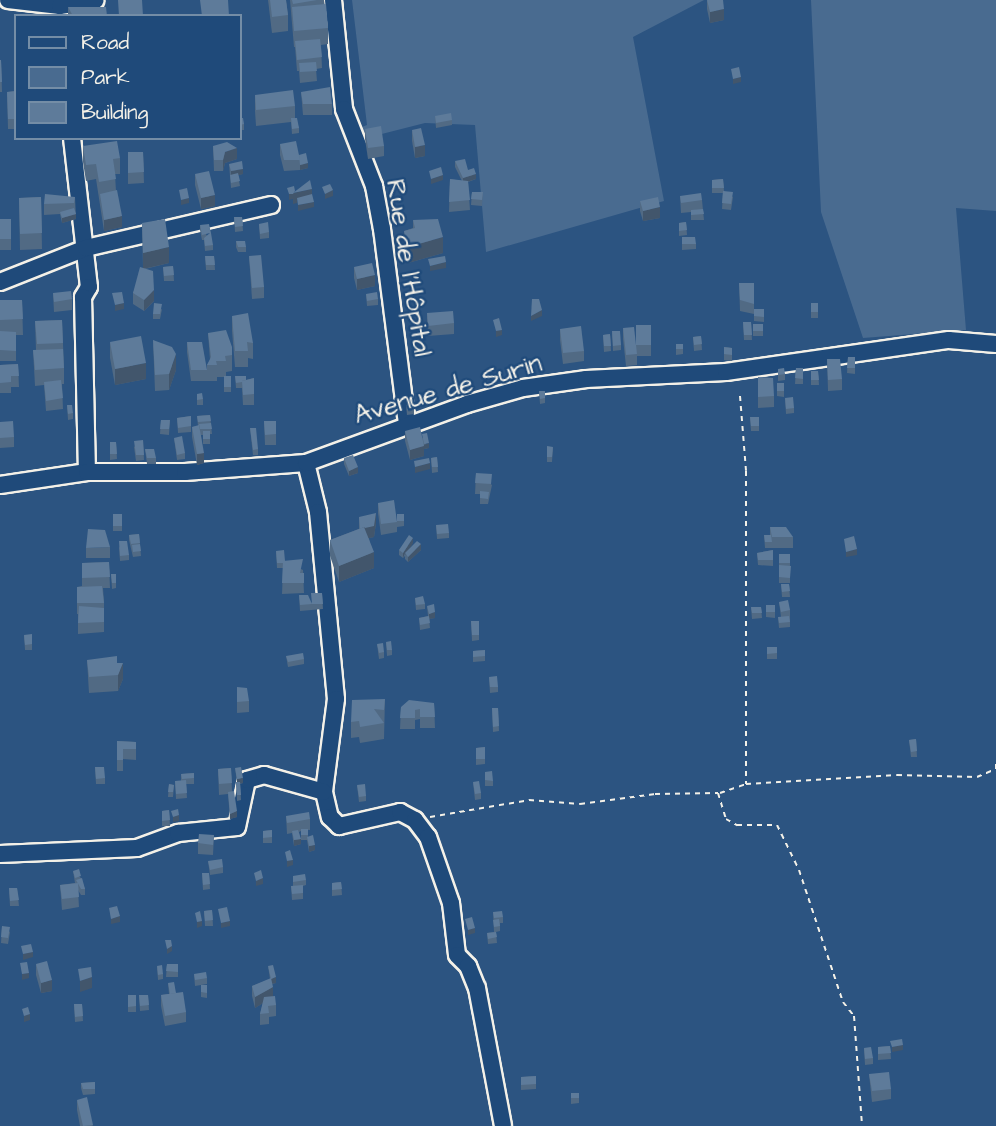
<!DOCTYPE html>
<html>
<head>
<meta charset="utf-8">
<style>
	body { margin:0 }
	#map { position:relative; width:996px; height:1126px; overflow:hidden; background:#2c5481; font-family:"Architects Daughter",sans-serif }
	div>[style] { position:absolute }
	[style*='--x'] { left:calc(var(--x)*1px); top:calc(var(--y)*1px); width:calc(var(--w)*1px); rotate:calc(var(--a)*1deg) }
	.green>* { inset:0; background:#496b90 }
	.path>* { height:2px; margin-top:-1px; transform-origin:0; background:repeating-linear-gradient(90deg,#f4f1e8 0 5px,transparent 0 10px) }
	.roads { filter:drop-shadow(2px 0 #f4f1e8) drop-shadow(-2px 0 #f4f1e8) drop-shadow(0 2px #f4f1e8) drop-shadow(0 -2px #f4f1e8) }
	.minor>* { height:16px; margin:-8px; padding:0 8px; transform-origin:8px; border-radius:8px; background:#1f4a7a }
	.wall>* { inset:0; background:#516a84 }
	.shaded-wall>* { inset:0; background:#42566c }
	.building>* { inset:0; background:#5e7b9a }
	span { translate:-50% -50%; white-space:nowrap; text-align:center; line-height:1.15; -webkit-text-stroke:5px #1f4a7a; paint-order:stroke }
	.street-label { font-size:26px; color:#f4f1e8 }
	.legend { position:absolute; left:14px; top:14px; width:228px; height:126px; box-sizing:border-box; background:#1f4a7a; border:2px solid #748da6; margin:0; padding:9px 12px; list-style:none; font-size:21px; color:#f4f1e8 }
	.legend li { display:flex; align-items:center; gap:14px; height:35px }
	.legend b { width:35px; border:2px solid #748da6 }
</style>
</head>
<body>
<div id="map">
	<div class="green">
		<i style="clip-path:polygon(352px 0,704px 0,633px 37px,664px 201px,486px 252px,475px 125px,425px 123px,362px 139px,357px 129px,367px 125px)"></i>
		<i style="clip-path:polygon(811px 0,996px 0,996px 211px,956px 208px,966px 330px,863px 338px,821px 212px)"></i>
	</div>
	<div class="path">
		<i style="--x:740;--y:396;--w:75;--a:85.4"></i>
		<i style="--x:746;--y:471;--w:313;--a:90"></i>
		<i style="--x:996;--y:764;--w:7;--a:90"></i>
		<i style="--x:720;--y:793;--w:28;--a:-19"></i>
		<i style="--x:746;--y:784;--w:151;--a:-3.4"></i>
		<i style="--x:897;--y:775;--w:80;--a:1.4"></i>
		<i style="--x:977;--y:777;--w:21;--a:-23"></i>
		<i style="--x:430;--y:817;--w:100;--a:-9.7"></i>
		<i style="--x:529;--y:800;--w:51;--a:4.5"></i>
		<i style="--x:580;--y:804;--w:76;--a:-7.6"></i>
		<i style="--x:655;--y:794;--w:63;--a:-0.9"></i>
		<i style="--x:718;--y:793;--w:27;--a:73"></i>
		<i style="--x:726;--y:819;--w:13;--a:29"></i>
		<i style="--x:737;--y:825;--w:40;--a:0"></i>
		<i style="--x:777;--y:825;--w:50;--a:63.9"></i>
		<i style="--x:799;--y:870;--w:139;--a:71.6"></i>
		<i style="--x:843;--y:1002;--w:18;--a:52"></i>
		<i style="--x:854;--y:1016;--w:110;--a:85.8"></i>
	</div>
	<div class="roads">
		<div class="minor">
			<i style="--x:8;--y:0;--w:52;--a:6.6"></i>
			<i style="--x:60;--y:6;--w:36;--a:-9"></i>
			<i style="--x:333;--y:0;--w:110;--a:84.2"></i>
			<i style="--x:344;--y:109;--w:83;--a:68.7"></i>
			<i style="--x:374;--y:186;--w:44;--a:79.5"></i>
			<i style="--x:382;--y:229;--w:196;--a:82.7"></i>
			<i style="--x:72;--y:138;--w:150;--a:83.5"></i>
			<i style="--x:89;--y:287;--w:12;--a:121"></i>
			<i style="--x:83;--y:297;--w:175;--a:88.7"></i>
			<i style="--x:0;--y:282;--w:92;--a:-21.6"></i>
			<i style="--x:86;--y:248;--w:190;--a:-13.1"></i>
			<i style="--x:306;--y:463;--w:50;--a:76.2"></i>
			<i style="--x:318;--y:512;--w:188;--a:84.5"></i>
			<i style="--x:336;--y:699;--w:94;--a:97.4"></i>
			<i style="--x:324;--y:792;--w:26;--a:77"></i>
			<i style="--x:330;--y:817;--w:13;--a:45"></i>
			<i style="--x:339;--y:826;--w:63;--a:-12.9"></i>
			<i style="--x:400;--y:812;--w:17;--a:28"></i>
			<i style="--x:415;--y:820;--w:21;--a:53"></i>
			<i style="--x:428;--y:837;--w:70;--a:70.8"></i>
			<i style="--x:451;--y:903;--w:52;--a:83.4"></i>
			<i style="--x:457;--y:955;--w:16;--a:45"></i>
			<i style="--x:468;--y:966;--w:24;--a:68"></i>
			<i style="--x:477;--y:988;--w:140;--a:79.3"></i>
			<i style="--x:0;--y:485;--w:88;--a:-8.5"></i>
			<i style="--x:87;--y:472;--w:98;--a:0"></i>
			<i style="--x:185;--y:472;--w:121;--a:-4.3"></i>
			<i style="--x:306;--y:463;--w:171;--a:-20.1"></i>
			<i style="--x:467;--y:404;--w:58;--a:-15.9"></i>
			<i style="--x:523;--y:388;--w:64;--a:-8.1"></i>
			<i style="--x:586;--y:379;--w:140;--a:-2.9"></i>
			<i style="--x:726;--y:372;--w:225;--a:-8.2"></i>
			<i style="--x:949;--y:340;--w:47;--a:4.9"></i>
			<i style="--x:0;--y:854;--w:137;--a:-2.5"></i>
			<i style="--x:137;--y:848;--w:44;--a:-20.1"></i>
			<i style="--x:178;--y:833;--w:59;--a:-5.8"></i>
			<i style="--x:237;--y:827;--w:48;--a:-78"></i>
			<i style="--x:247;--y:780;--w:18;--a:-16"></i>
			<i style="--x:264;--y:775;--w:62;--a:15.8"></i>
		</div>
	</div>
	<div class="wall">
		<i style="clip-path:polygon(268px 0,286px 0,288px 15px,288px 31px,272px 33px)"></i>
		<i style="clip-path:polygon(290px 0,324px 0,328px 28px,328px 44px,321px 45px,322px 68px,316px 69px,317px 81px,300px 83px,299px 71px,297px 71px,295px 47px,294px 47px)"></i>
		<i style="clip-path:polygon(707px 0,724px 20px,710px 23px,707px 9px)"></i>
		<i style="clip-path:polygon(68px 7px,107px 16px,68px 16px)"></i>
		<i style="clip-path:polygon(0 60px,1px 60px,2px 92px,0 92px)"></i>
		<i style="clip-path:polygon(16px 91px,16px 129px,8px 129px,7px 92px)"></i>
		<i style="clip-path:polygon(301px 92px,332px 104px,332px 115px,303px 115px)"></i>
		<i style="clip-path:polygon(255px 95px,295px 106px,295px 118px,299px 128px,299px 133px,292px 134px,291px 122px,256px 126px,255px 111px)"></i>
		<i style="clip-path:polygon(240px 104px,241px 104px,241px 118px,244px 124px,244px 130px,240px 130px)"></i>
		<i style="clip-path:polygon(435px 116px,452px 120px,452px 125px,436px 128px)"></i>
		<i style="clip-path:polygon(365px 129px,384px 146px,384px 156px,368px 159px,365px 139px)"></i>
		<i style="clip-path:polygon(412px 130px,425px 156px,415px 158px,412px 141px)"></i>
		<i style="clip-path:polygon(280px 144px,299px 155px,308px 168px,300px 170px,284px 171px,280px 155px)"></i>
		<i style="clip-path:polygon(83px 146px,120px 158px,120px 174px,115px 174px,116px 191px,122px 227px,104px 231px,96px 179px,86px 181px,83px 162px)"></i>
		<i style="clip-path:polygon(213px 146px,237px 159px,225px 163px,223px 171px,214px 171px)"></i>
		<i style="clip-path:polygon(128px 152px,143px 152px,144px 183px,128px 184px)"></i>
		<i style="clip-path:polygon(455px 161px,468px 170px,476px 179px,468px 182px,470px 210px,449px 212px,450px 179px,462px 181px,455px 167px)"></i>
		<i style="clip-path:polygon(229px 164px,243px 174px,238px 175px,240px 186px,231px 188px)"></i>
		<i style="clip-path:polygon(195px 174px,215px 206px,201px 209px,195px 185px)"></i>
		<i style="clip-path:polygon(723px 179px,724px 191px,733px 197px,731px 210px,722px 209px,723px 193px,712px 193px,712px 180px)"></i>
		<i style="clip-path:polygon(472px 192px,483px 192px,482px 206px,471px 205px)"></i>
		<i style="clip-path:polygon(680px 196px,702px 200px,704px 220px,691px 220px,691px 212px,681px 213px)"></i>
		<i style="clip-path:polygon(41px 197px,42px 249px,20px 250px,19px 198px)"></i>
		<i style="clip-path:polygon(75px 197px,76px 219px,62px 223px,60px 214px,44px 215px,44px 204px)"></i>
		<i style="clip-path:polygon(640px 201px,660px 218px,643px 221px,640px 211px)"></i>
		<i style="clip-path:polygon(234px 217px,242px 217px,243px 231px,235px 232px)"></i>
		<i style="clip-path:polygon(0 219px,11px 219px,11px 250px,0 250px)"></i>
		<i style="clip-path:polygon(413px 220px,443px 253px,408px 263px,404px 247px,404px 231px,413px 228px)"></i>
		<i style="clip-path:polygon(686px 222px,687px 235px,679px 236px,679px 223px)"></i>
		<i style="clip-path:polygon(142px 223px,169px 263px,145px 269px,154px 301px,144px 311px,133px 304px,133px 293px,143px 268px)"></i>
		<i style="clip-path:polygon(259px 224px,269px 232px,269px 238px,260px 239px)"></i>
		<i style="clip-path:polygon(200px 225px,213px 245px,213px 250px,205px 251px,204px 240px,202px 240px,200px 230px)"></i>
		<i style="clip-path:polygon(682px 237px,696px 244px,696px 249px,682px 250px)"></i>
		<i style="clip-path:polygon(236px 241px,246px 247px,246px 252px,238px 252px,236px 247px)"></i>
		<i style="clip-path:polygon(205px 256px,214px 256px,215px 270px,206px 270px)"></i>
		<i style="clip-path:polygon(249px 256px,264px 287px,264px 298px,252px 299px)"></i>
		<i style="clip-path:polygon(173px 266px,174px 281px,164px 281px,163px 267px)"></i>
		<i style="clip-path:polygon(354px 267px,375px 286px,357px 290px,354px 278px)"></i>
		<i style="clip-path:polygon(739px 283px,754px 283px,754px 309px,764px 309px,764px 322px,754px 321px,754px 314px,740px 311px)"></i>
		<i style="clip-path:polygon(53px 293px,72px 299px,72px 310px,54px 312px)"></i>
		<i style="clip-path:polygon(366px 294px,378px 299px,378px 305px,367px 306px)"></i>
		<i style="clip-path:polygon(0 300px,22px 300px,23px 335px,16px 335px,16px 361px,0 361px)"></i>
		<i style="clip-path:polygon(811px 303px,818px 303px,818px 318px,811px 318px)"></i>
		<i style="clip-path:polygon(162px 309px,160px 319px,153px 319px,153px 314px)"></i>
		<i style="clip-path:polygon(427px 313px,454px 323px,454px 334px,428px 336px)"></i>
		<i style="clip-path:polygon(232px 316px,253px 343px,253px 359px,248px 358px,248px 367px,235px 367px,232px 331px)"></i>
		<i style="clip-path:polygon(62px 320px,64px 368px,64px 384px,62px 384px,63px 409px,46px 411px,44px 385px,35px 386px,33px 350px,36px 350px,35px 321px)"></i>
		<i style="clip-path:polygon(743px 322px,751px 322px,752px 340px,744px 340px)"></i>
		<i style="clip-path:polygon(753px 324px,763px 324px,763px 336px,753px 336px)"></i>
		<i style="clip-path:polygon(636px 325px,651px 325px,651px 356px,637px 356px,637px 365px,626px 366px,623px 339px,623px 328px,636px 353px)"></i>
		<i style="clip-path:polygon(560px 329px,584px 351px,584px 361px,563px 364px,560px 340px)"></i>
		<i style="clip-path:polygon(612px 331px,621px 345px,621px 350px,613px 351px)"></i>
		<i style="clip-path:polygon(208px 333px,232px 347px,232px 371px,226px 372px,226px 376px,231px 376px,231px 392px,224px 392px,224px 377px,217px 377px,217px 381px,191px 381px,187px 352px,187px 342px,207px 370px,207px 365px,210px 360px)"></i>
		<i style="clip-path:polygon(610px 334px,611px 351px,604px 352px,603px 335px)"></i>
		<i style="clip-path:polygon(701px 336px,702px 350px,694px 351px,693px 337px)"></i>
		<i style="clip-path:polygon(153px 340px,176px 370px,169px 390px,155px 391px)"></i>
		<i style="clip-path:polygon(110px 342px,146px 379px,115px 385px,110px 358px)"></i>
		<i style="clip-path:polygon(676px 344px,683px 344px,683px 354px,676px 355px)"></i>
		<i style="clip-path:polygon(724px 347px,732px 348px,732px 361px,724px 360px)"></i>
		<i style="clip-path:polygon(848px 357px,855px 357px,855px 374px,847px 373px)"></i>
		<i style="clip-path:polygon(827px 359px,842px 379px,842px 390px,828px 391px)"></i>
		<i style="clip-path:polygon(18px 364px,19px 387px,11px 387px,11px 393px,0 393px,0 365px)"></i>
		<i style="clip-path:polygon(796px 368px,803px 368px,803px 384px,795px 384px)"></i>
		<i style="clip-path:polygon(778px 369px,785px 374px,785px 380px,778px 381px)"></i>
		<i style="clip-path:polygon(811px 371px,818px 371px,819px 385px,811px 385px)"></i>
		<i style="clip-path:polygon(235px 376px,246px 380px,254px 378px,254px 405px,243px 405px,242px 388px,236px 388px)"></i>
		<i style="clip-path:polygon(758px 377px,774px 396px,774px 407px,758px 408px)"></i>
		<i style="clip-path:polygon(777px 383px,784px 383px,784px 397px,777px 396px)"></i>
		<i style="clip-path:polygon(539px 391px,545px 391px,545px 403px,540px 404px)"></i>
		<i style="clip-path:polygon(197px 394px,203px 399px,203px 405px,197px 405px)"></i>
		<i style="clip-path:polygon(785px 398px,794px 408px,794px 413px,786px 414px)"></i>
		<i style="clip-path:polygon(67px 405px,73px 413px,73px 419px,68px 420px)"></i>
		<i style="clip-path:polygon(406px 405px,414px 409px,414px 414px,407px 415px)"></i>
		<i style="clip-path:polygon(210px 415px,212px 434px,210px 434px,210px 444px,203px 444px,203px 435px,201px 435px,204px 463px,197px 465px,192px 437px,192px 427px,198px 426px,197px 416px)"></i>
		<i style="clip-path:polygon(191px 416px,191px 432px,178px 433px,177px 418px)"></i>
		<i style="clip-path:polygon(750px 417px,759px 417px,759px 431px,751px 431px)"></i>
		<i style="clip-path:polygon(161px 420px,170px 420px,169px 435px,160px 434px)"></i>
		<i style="clip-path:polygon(264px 421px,276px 421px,276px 445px,265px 445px)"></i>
		<i style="clip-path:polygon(0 422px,14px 437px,14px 447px,0 448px)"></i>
		<i style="clip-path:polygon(250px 428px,258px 449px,258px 455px,253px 455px)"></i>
		<i style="clip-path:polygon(405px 431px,422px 437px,429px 448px,424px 449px,424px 456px,410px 460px,405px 441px)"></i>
		<i style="clip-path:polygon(174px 438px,185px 453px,185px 459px,177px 460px)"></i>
		<i style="clip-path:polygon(143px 440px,144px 460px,136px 461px,134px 447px)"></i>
		<i style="clip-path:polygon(110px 442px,116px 442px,117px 459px,110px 460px)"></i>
		<i style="clip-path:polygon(553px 447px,552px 462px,547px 462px,547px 457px)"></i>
		<i style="clip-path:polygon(145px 449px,156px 458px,156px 464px,147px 464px)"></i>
		<i style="clip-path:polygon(437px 457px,438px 472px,432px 473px,431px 458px)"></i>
		<i style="clip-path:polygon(344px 458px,358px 473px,349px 476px,344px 464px)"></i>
		<i style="clip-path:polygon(476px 473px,492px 485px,488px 504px,480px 504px,480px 494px,475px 494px)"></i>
		<i style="clip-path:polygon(378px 503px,397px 522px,397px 532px,381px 535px,378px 513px)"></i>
		<i style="clip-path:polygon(113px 514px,122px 514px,122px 531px,113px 531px)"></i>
		<i style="clip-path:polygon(397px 514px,404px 514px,404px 526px,397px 527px)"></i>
		<i style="clip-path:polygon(359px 517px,376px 523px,374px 537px,369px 538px,374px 568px,339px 582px,330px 556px,330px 540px,359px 529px)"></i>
		<i style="clip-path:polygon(436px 525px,449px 533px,449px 538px,437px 539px)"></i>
		<i style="clip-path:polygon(770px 527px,793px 537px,793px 548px,765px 548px,764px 535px,770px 535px)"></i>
		<i style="clip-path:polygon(139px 534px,141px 556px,133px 557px,129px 540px,129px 535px)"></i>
		<i style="clip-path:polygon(413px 543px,409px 549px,421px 550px,408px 562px,405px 559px,405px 556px,403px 558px,399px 555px,399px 550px)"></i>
		<i style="clip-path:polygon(110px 547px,110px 558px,86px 558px,86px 548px)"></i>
		<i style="clip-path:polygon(119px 547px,129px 555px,129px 560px,120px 561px)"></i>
		<i style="clip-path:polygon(773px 550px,773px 566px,758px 565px,757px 553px)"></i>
		<i style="clip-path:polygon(276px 551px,285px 561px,303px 570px,304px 593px,282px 594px,283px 568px,277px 568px)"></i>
		<i style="clip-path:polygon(779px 554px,790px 563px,790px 583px,779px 583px)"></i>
		<i style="clip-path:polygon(109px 562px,110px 588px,103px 588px,104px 603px,104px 632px,78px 634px,78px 614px,77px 614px,77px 587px,82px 586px,82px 563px)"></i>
		<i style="clip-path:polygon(111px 574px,116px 574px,116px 588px,112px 589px)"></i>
		<i style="clip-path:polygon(781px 584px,789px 584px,790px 597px,782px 597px)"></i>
		<i style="clip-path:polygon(322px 593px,323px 609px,300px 611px,299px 595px,311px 603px)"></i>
		<i style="clip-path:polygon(415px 598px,425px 604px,425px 609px,416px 610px)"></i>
		<i style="clip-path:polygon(779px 602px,790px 610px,790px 627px,779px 628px,778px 617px,781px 617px)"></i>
		<i style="clip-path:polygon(766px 605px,775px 605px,775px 618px,766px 617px)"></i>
		<i style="clip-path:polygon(427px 606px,435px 618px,429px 619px,430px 628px,420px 630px,419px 618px,428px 616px)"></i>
		<i style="clip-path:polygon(751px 607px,761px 607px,762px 618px,752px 619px)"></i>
		<i style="clip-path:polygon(471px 621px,479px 621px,479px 640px,472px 641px)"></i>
		<i style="clip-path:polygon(24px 635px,32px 644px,32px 650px,25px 650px)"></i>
		<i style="clip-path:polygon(386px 642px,392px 650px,392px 655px,387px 656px)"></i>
		<i style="clip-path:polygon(377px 644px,384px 652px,384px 658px,379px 659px)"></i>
		<i style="clip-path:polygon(767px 647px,777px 653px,777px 659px,767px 659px)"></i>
		<i style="clip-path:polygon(485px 650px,485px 661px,473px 662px,473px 651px)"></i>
		<i style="clip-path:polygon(286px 656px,304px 659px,304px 664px,288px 667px)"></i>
		<i style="clip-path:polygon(87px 660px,117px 663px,123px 679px,118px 691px,89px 693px)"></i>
		<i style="clip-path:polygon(489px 677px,498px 687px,498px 692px,490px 693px)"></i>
		<i style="clip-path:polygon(237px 687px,249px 701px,249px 712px,237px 713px)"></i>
		<i style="clip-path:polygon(385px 699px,384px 739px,360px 743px,359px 737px,351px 738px,351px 722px)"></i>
		<i style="clip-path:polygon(434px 703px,435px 728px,420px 728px,420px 719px,415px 720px,415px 729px,400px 729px,401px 707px)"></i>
		<i style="clip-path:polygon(492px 708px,498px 708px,499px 731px,493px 732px)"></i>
		<i style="clip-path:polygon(916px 739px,917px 757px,911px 757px,909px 740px)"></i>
		<i style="clip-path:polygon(117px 741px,136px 742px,136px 760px,123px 759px,123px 771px,117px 771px)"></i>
		<i style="clip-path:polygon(485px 747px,485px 764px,476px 765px,476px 748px)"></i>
		<i style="clip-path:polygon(95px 767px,105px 778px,105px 784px,96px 784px)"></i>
		<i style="clip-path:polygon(231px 768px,232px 792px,237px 817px,230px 819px,228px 794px,219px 795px,218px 769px)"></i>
		<i style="clip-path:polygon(235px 768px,243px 783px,240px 784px,241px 800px,237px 801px,236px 782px,237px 782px)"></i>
		<i style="clip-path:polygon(485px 772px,493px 781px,493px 786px,485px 786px)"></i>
		<i style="clip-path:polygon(194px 773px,194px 784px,186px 784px,187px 798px,176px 799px,175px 781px,181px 781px,181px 774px)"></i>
		<i style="clip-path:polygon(473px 782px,481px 793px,481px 799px,475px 800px)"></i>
		<i style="clip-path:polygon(169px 784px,174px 785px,173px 797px,168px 797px)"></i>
		<i style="clip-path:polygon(357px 785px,366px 796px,366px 801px,359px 802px)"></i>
		<i style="clip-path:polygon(169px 810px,170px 826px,162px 826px,162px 811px)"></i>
		<i style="clip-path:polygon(286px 816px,310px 819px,310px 830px,308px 830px,308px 837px,315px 850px,309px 852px,307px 840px,301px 840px,301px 831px,299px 832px,301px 844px,294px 846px,292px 833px,287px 834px)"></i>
		<i style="clip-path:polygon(272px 830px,272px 843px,263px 843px,263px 831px)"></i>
		<i style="clip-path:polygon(214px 835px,213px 855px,198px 854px,198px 843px)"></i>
		<i style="clip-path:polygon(208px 861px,223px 867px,223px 873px,210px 875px)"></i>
		<i style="clip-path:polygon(73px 871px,81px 878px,85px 889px,85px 895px,81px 895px,78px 890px,79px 907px,62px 910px,60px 885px,75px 883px)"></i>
		<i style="clip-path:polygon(202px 873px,209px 873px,210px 889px,203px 890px)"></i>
		<i style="clip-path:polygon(293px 876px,306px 880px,306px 885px,303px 886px,303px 899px,292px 900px,291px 886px,293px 886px)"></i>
		<i style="clip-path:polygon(341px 882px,342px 895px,332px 896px,332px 883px)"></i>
		<i style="clip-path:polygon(9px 888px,17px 888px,19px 906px,10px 906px)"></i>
		<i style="clip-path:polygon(212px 910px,213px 926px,205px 926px,204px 911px)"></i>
		<i style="clip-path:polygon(493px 912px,503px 917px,503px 923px,500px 923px,500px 931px,496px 932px,497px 943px,488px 944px,487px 933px,494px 932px)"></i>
		<i style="clip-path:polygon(2px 926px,10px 932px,8px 944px,1px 943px)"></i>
		<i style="clip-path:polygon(36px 964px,52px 991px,41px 993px,36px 975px)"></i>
		<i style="clip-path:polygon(167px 964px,178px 964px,178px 977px,166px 977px)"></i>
		<i style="clip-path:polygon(157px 966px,163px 974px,163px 979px,158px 980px)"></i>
		<i style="clip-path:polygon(268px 966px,276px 983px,272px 984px,273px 997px,276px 1005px,276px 1016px,269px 1017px,269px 1024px,260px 1025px,260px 1014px,263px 1003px,255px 1008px,252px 996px,252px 986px,270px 979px)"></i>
		<i style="clip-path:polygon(194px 974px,207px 978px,207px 984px,195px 986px)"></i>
		<i style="clip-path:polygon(168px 983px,176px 993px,186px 1012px,186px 1022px,165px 1026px,161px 1006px,161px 995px,169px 994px)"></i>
		<i style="clip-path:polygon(201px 985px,207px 985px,207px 998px,201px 997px)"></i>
		<i style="clip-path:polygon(128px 995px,136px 995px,136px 1012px,128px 1012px)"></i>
		<i style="clip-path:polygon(139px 995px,148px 995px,149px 1010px,140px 1011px)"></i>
		<i style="clip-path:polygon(74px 1004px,82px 1004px,83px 1021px,75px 1022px)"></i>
		<i style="clip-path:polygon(890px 1046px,891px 1059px,878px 1060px,878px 1047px)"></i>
		<i style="clip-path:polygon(864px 1048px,873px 1058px,873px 1064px,865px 1065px)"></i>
		<i style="clip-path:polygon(869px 1074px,891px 1089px,891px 1099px,872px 1102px)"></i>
		<i style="clip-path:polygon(536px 1076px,536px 1089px,521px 1090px,521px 1077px)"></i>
		<i style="clip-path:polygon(95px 1082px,95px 1094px,83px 1095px,81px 1088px,81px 1083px)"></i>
		<i style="clip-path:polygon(571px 1093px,579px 1093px,579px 1103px,571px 1104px)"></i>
		<i style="clip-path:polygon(77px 1100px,93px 1126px,80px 1126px,77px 1110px)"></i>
	</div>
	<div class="shaded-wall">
		<i style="clip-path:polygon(724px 9px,724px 20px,710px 23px,710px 12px)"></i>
		<i style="clip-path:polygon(741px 77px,741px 82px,733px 84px,733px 79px)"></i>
		<i style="clip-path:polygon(425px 145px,425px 156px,415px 158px,415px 147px)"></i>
		<i style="clip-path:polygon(237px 148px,237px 159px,225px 163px,223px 171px,223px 160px,225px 152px)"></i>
		<i style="clip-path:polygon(308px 163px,308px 168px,300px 170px,300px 165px)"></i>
		<i style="clip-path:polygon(243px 169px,243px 174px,231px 177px,231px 171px)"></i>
		<i style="clip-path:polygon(476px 174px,476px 179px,463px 183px,463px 178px)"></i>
		<i style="clip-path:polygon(443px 175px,443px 180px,431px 184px,431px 179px)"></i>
		<i style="clip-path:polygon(312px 189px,312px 200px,297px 198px,297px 203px,293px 204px,293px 199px,289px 200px,289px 194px)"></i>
		<i style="clip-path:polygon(333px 190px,333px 196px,325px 199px,325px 194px)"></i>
		<i style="clip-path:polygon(215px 195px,215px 206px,201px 209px,201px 198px)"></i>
		<i style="clip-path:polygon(189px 198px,189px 203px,181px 205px,181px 200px)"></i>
		<i style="clip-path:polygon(314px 202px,314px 207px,298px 211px,298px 205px)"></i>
		<i style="clip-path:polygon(660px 207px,660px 218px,643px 221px,643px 211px)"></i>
		<i style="clip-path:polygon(76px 214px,76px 219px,62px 223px,62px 218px)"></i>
		<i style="clip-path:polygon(122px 216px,122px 227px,104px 231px,104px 220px)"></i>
		<i style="clip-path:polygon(443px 237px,443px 253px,408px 263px,408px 247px)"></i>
		<i style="clip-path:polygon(169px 247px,169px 263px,143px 269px,143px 253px)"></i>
		<i style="clip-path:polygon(446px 262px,446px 268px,430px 271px,430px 266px)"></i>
		<i style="clip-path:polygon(375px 275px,375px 286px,357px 290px,357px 279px)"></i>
		<i style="clip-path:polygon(154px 290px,154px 301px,144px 311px,144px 300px)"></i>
		<i style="clip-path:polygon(124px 303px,124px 309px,115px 311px,115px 305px)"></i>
		<i style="clip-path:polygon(542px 310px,542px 316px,531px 321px,531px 316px)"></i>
		<i style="clip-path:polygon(502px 330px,502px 335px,496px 337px,496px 331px)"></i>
		<i style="clip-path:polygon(176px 354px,176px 370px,169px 390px,169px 374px)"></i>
		<i style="clip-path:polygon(146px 363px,146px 379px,115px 385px,115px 369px)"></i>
		<i style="clip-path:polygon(429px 443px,429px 448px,424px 449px,424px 456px,410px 460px,410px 450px)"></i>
		<i style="clip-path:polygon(204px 453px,204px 463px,197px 465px,197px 454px)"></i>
		<i style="clip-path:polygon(430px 463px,430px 469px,415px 473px,415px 467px)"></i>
		<i style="clip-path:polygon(358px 467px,358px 473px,349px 476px,349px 471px)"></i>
		<i style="clip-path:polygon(376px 513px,376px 523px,374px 537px,360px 540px,360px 529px)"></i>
		<i style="clip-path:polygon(413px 538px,413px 543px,406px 555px,405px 553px,403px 558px,403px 553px)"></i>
		<i style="clip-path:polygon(421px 544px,421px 550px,408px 562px,408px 557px)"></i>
		<i style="clip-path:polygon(857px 549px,857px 555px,846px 557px,846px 552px)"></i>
		<i style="clip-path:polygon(374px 552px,374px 568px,339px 582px,339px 566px)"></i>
		<i style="clip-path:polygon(435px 612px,435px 618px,429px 619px,429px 614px)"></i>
		<i style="clip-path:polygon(123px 663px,123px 679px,118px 691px,118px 675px)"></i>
		<i style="clip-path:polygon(243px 778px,243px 783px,237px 784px,237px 779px)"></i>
		<i style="clip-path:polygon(237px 811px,237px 817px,230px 819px,230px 814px)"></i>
		<i style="clip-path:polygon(179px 815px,179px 821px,173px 822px,173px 817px)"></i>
		<i style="clip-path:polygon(301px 839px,301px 844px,294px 846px,294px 840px)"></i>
		<i style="clip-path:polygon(315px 845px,315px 850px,309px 852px,309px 846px)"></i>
		<i style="clip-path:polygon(293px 860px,293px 865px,287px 867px,287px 861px)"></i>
		<i style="clip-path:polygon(263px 878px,263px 884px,256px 886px,256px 881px)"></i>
		<i style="clip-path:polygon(120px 916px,120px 922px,111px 924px,111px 919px)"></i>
		<i style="clip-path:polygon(202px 921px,202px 926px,197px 928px,197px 922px)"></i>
		<i style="clip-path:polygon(230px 921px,230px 926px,221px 928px,221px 923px)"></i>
		<i style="clip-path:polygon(475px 928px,475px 933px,468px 935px,468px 930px)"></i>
		<i style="clip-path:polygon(172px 946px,172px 951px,167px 954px,167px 949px)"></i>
		<i style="clip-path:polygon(33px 952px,33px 957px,23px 960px,23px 954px)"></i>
		<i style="clip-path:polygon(29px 973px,29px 978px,22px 980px,22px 974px)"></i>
		<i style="clip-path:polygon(92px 977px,92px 988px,80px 992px,80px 981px)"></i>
		<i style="clip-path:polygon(276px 977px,276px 983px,271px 984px,271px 979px)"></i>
		<i style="clip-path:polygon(52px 980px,52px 991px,41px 993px,41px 983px)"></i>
		<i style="clip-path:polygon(273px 987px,273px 997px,255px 1008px,255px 997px)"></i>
		<i style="clip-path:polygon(30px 1014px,30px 1020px,24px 1022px,24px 1016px)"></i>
		<i style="clip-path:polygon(903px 1045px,903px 1050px,892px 1052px,892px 1047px)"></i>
	</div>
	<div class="building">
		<i style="clip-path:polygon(118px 0,142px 0,143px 16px,119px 16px)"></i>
		<i style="clip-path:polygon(200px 0,228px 0,229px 16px,202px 16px)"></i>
		<i style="clip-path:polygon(270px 0,286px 0,288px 15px,272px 17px)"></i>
		<i style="clip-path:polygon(292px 0,317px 0,293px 4px)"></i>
		<i style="clip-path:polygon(707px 0,723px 0,724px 9px,710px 12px)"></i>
		<i style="clip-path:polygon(326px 4px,328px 28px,294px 31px,292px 7px)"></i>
		<i style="clip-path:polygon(68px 7px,106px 7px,107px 16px,73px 16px)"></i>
		<i style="clip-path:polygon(320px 39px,322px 57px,297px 60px,295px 41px)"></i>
		<i style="clip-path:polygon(0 60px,1px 60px,2px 82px,0 82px)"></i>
		<i style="clip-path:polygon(316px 62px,317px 71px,300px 72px,299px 63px)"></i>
		<i style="clip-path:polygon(739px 67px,741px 77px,733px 79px,731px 69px)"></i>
		<i style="clip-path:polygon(330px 87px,332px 104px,303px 104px,301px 92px)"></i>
		<i style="clip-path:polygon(293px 90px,295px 106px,256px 110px,255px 95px)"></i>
		<i style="clip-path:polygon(16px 91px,16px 119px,8px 119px,7px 92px)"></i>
		<i style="clip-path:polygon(451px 113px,452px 120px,436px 123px,435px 116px)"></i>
		<i style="clip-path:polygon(240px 118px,243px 118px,244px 124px,240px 125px)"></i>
		<i style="clip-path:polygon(291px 118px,297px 118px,299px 128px,292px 129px)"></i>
		<i style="clip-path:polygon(381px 126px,384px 146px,368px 148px,365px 129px)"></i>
		<i style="clip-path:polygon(421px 128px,425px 145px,415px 147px,412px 130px)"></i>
		<i style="clip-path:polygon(117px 141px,120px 158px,113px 159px,116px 179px,99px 182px,96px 164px,86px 165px,83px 146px)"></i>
		<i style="clip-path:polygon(296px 141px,300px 160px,284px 160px,280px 144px)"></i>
		<i style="clip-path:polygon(227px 142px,237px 148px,225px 152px,223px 160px,214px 160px,213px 146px)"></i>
		<i style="clip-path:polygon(128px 152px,143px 152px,144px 172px,128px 173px)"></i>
		<i style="clip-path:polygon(306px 153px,308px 163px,300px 165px,299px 155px)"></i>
		<i style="clip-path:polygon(465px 159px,468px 170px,474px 168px,476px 174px,463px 178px,455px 161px)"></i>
		<i style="clip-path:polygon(242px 161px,243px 169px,231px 171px,229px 164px)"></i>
		<i style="clip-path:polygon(441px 167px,443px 175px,431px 179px,429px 171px)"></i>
		<i style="clip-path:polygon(209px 171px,215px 195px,201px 198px,195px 174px)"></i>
		<i style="clip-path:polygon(238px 173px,240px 181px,231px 183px,230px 175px)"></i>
		<i style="clip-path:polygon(450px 179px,468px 181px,470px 200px,449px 202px)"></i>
		<i style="clip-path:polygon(723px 179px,724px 188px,712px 188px,712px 180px)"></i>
		<i style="clip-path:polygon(310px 180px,312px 189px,293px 193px)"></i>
		<i style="clip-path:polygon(330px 184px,333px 190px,325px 194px,322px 187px)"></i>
		<i style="clip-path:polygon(294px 186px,295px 191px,293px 194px,289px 194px,287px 188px)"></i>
		<i style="clip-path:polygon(187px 188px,189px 198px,181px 200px,179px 190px)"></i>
		<i style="clip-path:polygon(117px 190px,122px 216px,104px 220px,100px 194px)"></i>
		<i style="clip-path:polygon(723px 191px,733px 192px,731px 204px,722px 203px)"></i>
		<i style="clip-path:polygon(472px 192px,483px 192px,482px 200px,471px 199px)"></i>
		<i style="clip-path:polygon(701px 193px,702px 200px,681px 203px,680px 196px)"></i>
		<i style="clip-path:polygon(45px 194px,75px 197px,74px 203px,44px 204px)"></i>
		<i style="clip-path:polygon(312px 194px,314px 202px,298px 205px,297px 198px)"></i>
		<i style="clip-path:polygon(41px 197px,42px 233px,20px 234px,19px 198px)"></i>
		<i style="clip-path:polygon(658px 197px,660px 207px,643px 211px,640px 201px)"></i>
		<i style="clip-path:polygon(74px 208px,76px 214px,62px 218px,60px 212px)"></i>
		<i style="clip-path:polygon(703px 209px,704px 214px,691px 215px,691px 210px)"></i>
		<i style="clip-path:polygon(234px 217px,242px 217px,243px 226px,235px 227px)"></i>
		<i style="clip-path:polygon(0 219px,11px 219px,11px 239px,0 239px)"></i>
		<i style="clip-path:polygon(165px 219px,169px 247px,143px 253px,142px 223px)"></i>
		<i style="clip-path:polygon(438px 219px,443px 237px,408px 247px,404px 231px,415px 228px,413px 220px)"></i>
		<i style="clip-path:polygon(268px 222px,269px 232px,260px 234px,259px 224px)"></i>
		<i style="clip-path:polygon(686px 222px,687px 230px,679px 231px,679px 223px)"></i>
		<i style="clip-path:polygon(209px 224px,211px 233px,213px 245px,205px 246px,204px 238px,210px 233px,202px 235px,200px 225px)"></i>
		<i style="clip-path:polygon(682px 237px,695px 237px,696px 244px,682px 244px)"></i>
		<i style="clip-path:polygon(236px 241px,245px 241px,246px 247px,238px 247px)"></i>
		<i style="clip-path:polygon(261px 255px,264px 287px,252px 288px,249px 256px)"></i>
		<i style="clip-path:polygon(205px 256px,214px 256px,215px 265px,206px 265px)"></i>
		<i style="clip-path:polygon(445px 256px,446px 262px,430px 266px,428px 259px)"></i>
		<i style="clip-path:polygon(372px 263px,375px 275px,357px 279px,354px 267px)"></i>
		<i style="clip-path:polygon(173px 266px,174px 275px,164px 276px,163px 267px)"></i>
		<i style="clip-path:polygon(140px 267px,153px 271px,154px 290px,144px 300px,133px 293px)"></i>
		<i style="clip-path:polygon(739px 283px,754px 283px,754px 304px,740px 300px)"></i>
		<i style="clip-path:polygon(71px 291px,72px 299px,54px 302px,53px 293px)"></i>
		<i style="clip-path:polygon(122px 292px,124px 303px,115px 305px,112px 293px)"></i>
		<i style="clip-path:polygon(377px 292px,378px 299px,367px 301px,366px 294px)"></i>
		<i style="clip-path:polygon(532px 299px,539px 299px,542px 310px,531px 316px)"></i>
		<i style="clip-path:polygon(0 300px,22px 300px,23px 319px,0 320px)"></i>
		<i style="clip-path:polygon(154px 303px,162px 304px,160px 314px,153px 314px)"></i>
		<i style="clip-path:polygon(811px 303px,818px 303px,818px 312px,811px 312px)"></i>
		<i style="clip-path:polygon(754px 309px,764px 309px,764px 317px,754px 316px)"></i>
		<i style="clip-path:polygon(453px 311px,454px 323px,428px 326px,427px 313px)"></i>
		<i style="clip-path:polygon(248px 313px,253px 343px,247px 342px,248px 351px,235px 351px,232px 316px)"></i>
		<i style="clip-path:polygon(499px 318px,502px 330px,496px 331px,493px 320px)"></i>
		<i style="clip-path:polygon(62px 320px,63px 343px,37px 344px,35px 321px)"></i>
		<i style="clip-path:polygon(743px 322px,751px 322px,752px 335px,744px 335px)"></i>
		<i style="clip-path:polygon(753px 324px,763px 324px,763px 331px,753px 331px)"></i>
		<i style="clip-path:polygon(636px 325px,651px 325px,651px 345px,636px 345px)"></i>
		<i style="clip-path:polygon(581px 326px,584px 351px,563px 353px,560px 329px)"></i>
		<i style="clip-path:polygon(634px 327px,637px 354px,626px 355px,623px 328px)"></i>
		<i style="clip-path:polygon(226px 330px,232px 347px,232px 355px,225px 356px,226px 361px,216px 361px,217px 365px,207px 365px,211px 357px,208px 333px)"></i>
		<i style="clip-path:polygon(0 331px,16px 332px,16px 351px,0 350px)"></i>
		<i style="clip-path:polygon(612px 331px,620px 331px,621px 345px,613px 346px)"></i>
		<i style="clip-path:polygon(610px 334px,611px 346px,604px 346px,603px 335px)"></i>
		<i style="clip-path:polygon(141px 336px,146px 363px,115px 369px,110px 342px)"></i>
		<i style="clip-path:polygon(701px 336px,702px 344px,694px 345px,693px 337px)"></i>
		<i style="clip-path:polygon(153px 340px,172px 347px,176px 354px,169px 374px,155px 375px)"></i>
		<i style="clip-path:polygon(187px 342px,202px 342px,207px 370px,191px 370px)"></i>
		<i style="clip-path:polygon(676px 344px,683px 344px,683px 349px,676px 349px)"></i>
		<i style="clip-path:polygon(724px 347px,732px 348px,732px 355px,724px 354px)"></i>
		<i style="clip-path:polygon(63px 349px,64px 368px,35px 370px,33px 350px)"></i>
		<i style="clip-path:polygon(848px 357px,855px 357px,855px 368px,847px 368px)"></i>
		<i style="clip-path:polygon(827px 359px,840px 359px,842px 379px,828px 380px)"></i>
		<i style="clip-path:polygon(18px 364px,19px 376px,11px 376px,11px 382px,0 383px,0 365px)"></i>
		<i style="clip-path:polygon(784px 368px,785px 374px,778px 375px,778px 369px)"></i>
		<i style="clip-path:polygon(796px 368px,803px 368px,803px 379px,795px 378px)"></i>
		<i style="clip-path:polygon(811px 371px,818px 371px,819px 380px,811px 380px)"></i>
		<i style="clip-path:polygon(224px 376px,231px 376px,231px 387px,224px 387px)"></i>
		<i style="clip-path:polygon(235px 376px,246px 376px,246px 380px,242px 381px,242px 382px,236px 383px)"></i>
		<i style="clip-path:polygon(758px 377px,773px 378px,774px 396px,758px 397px)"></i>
		<i style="clip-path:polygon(254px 378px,254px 394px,243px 395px,242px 381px)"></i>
		<i style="clip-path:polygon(61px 380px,63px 398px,46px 401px,44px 382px)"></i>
		<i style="clip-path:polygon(777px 383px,784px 383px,784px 391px,777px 391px)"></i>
		<i style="clip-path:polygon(539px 391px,545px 391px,545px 398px,540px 399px)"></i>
		<i style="clip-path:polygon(202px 393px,203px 399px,197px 400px,197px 394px)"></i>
		<i style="clip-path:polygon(793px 397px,794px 408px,786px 409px,785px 398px)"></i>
		<i style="clip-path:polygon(413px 403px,414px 409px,407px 410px,406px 405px)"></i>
		<i style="clip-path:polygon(67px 405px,72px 405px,73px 413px,68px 414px)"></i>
		<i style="clip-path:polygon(210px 415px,211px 421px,198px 422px,197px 416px)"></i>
		<i style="clip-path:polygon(191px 416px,191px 426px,178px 428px,177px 418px)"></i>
		<i style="clip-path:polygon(750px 417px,759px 417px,759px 426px,751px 426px)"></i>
		<i style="clip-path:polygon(161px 420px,170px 420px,169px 429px,160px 429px)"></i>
		<i style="clip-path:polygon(13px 421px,14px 437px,0 438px,0 422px)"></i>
		<i style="clip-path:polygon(264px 421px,276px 421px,276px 434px,265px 435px)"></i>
		<i style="clip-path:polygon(211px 423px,212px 429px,200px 429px,199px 424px)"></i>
		<i style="clip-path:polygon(199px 425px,204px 453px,197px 454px,192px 427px)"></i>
		<i style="clip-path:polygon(420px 427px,424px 446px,410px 450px,405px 431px)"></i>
		<i style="clip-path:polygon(250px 428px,256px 428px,258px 449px,253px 450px)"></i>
		<i style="clip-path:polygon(203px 431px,210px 431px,210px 439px,203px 439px)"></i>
		<i style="clip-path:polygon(427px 433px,429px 443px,424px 444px,422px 434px)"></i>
		<i style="clip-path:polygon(182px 436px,185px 453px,177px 455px,174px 438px)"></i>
		<i style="clip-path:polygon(143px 440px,144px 455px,136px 455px,134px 441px)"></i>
		<i style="clip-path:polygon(110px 442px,116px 442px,117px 454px,110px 454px)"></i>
		<i style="clip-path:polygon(547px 446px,553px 447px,552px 457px,547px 457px)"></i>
		<i style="clip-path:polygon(145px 449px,154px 449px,156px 458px,147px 458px)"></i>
		<i style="clip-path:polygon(353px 455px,358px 467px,349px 471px,344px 458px)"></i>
		<i style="clip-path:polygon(437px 457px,438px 467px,432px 467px,431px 458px)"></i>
		<i style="clip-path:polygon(429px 458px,430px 463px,415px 467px,414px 461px)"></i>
		<i style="clip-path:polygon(476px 473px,492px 474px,491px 484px,475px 483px)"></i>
		<i style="clip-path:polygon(480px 491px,489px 492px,488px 499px,480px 498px)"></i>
		<i style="clip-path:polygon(394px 500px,397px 522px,381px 524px,378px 503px)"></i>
		<i style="clip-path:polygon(376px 513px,374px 526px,365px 528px,364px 527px,360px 529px,359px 517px)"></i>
		<i style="clip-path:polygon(113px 514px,122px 514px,122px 526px,113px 526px)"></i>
		<i style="clip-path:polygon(397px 514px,404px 514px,404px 521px,397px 521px)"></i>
		<i style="clip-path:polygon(448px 524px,449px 533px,437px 534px,436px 525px)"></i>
		<i style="clip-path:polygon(364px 527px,374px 552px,339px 566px,330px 540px)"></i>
		<i style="clip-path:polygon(770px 527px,786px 527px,793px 537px,772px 537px)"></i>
		<i style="clip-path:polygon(88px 529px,105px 530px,110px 547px,86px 548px)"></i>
		<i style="clip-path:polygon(139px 534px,140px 543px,131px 544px,129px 535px)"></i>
		<i style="clip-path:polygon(409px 535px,413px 538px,403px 553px,399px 550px)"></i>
		<i style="clip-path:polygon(764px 535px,771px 535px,772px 542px,765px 542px)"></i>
		<i style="clip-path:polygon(854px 536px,857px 549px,846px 552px,844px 539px)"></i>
		<i style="clip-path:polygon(119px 541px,127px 541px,129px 555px,120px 556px)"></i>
		<i style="clip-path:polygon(417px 541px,421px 544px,408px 557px,405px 553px)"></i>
		<i style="clip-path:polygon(140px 544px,141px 551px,133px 552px,132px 545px)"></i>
		<i style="clip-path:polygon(284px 550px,285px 561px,283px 561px,283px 563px,277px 563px,276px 551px)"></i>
		<i style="clip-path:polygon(773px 550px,773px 560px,758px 560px,757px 553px)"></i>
		<i style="clip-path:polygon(779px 554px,790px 554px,790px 563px,779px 563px)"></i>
		<i style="clip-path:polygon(303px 559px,300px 573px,304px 573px,304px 583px,282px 583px,283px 561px)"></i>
		<i style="clip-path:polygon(109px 562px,110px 577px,82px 578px,82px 563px)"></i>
		<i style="clip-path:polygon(779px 565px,791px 566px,790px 578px,779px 577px)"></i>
		<i style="clip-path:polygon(111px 574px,116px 574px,116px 583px,112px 583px)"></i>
		<i style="clip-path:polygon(781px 584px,789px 584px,790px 591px,782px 592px)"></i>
		<i style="clip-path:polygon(102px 586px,104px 603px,77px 603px,77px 587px)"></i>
		<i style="clip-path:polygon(311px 593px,322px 593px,323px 604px,312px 604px)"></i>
		<i style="clip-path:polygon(299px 595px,308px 595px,312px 604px,300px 605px)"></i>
		<i style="clip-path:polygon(423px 596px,425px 604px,416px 605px,415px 598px)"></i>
		<i style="clip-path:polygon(788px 600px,790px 610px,781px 612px,779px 602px)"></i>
		<i style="clip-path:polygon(434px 604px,435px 612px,429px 614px,427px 606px)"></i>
		<i style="clip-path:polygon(766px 605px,775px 605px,775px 612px,766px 612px)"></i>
		<i style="clip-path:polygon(79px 606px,104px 608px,104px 622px,78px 623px)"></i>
		<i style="clip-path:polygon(751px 607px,761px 607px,762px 613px,752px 613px)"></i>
		<i style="clip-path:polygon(429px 616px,430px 623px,420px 625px,419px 618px)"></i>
		<i style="clip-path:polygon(789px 616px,790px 622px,779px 623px,778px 617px)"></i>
		<i style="clip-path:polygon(471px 621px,479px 621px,479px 635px,472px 635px)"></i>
		<i style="clip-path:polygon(32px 634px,32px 644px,25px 645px,24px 635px)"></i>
		<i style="clip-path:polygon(391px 641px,392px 650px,387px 650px,386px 642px)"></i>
		<i style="clip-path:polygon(383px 643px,384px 652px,379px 653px,377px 644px)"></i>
		<i style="clip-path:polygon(767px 647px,777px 647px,777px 653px,767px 654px)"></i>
		<i style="clip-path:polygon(485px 650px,485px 656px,473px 657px,473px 651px)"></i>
		<i style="clip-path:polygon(303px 653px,304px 659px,288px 662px,286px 656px)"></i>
		<i style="clip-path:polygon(117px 656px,117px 663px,123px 663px,118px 675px,89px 677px,87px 660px)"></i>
		<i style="clip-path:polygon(497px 676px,498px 687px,490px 687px,489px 677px)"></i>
		<i style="clip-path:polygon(237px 687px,247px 688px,249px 701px,237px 702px)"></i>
		<i style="clip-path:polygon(385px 699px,384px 710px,374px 709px,384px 723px,360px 727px,359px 721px,351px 722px,352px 700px)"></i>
		<i style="clip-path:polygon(409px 700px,434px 703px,435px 717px,420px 717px,420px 709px,415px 710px,415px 718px,400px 718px,401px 707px)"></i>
		<i style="clip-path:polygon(492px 708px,498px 708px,499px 726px,493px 727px)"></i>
		<i style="clip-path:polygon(916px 739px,917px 751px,911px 752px,909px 740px)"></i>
		<i style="clip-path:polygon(117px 741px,136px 742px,136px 749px,123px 749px,123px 760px,117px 760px)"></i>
		<i style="clip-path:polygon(485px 747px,485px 759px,476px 759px,476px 748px)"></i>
		<i style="clip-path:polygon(95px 767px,104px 767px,105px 778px,96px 779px)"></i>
		<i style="clip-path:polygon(241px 767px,243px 778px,237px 779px,235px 768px)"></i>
		<i style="clip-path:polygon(231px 768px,232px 783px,219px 784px,218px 769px)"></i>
		<i style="clip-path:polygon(492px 771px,493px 781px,485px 780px,485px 772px)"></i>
		<i style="clip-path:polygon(194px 773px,194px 778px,182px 779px,181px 774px)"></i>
		<i style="clip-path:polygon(186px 780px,187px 793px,176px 794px,175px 781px)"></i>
		<i style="clip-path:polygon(479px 781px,481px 793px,475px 794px,473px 782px)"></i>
		<i style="clip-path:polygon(236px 782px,240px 782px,241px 795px,237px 795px)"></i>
		<i style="clip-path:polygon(169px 784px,174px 785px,173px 792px,168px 792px)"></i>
		<i style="clip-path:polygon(365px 784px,366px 796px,359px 797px,357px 785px)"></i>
		<i style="clip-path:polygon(234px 791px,237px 811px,230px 814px,228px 792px)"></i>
		<i style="clip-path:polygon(178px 809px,179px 815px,173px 817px,171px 811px)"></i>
		<i style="clip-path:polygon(169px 810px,170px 820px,162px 821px,162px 811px)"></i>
		<i style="clip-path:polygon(309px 812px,310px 819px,287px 823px,286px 816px)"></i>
		<i style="clip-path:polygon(301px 829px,308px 829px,308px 835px,301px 835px)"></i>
		<i style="clip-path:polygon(272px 830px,272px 837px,263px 838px,263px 831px)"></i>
		<i style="clip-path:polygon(298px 830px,301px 839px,294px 840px,292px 831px)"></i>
		<i style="clip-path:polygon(199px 834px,214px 835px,213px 845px,198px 843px)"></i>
		<i style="clip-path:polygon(313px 835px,315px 845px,309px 846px,307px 837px)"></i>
		<i style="clip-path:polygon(290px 850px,293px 860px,287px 861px,285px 852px)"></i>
		<i style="clip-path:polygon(222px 859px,223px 867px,210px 870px,208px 861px)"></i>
		<i style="clip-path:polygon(79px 869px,81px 876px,75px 878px,73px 871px)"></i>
		<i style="clip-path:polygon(261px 870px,263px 878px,256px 881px,254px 873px)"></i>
		<i style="clip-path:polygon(202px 873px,209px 873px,210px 884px,203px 885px)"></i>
		<i style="clip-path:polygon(305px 874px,306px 880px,293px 882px,293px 876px)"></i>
		<i style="clip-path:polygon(82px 878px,85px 889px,81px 889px,76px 880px)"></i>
		<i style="clip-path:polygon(341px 882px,342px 889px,332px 890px,332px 883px)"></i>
		<i style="clip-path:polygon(78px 883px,79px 897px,62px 899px,60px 885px)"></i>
		<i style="clip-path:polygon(303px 885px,303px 893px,292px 894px,291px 886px)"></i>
		<i style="clip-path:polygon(9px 888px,17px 888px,19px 900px,10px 901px)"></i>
		<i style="clip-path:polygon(117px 906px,120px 916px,111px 919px,109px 908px)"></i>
		<i style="clip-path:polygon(227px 907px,230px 921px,221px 923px,218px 909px)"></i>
		<i style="clip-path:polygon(212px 910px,213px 920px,205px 921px,204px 911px)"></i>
		<i style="clip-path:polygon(200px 911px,202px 921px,197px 922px,195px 913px)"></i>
		<i style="clip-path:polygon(502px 911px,503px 917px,494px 918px,493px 912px)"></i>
		<i style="clip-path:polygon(472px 917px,475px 928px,468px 930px,465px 919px)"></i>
		<i style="clip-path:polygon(499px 919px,500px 926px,494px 927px,493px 920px)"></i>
		<i style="clip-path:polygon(2px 926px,10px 927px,8px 938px,1px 937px)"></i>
		<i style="clip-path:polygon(496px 932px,497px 937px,488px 939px,487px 933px)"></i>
		<i style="clip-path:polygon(165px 940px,171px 940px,172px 946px,167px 949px)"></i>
		<i style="clip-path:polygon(31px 944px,33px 952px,23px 954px,21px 946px)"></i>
		<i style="clip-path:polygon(47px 961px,52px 980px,41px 983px,36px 964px)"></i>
		<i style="clip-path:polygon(27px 962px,29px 973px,22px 974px,20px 963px)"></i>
		<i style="clip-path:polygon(167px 964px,178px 964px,178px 972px,166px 971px)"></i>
		<i style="clip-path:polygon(162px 965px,163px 974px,158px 975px,157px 966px)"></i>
		<i style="clip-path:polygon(273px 965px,276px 977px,271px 979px,268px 966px)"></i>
		<i style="clip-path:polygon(91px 967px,92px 977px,80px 981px,78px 969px)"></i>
		<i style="clip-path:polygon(206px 972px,207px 978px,195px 980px,194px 974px)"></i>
		<i style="clip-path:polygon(271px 978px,273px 987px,255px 997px,252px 986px)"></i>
		<i style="clip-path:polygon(174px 982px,176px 993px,170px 994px,168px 983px)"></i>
		<i style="clip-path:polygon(201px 985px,207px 985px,207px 993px,201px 992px)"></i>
		<i style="clip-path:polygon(183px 992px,186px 1012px,165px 1016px,161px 995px)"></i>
		<i style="clip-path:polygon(128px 995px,136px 995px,136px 1006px,128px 1007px)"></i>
		<i style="clip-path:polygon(139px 995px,148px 995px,149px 1005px,140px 1006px)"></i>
		<i style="clip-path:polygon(275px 996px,276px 1005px,268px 1006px,269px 1013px,260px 1014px,264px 997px)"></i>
		<i style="clip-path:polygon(74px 1004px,82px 1004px,83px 1016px,75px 1017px)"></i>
		<i style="clip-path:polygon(28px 1007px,30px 1014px,24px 1016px,22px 1009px)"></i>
		<i style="clip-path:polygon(902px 1039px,903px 1045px,892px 1047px,890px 1041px)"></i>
		<i style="clip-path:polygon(890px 1046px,891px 1053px,878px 1054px,878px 1047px)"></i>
		<i style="clip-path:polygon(871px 1047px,873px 1058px,865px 1059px,864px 1048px)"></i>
		<i style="clip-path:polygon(889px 1072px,891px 1089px,872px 1091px,869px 1074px)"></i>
		<i style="clip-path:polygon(536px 1076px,536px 1084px,521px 1085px,521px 1077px)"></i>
		<i style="clip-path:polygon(95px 1082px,95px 1089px,83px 1089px,81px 1083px)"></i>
		<i style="clip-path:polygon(571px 1093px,579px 1093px,579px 1098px,571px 1098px)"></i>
		<i style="clip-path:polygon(87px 1097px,93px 1125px,83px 1126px,77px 1100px)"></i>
	</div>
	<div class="street-label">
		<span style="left:408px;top:268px;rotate:81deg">Rue de l'Hôpital</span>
		<span style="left:448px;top:390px;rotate:-16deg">Avenue de Surin</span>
	</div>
	<ul class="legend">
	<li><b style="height:9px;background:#1f4a7a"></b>Road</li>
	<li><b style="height:19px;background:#496b90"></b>Park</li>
	<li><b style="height:19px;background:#5e7b9a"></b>Building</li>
	</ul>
</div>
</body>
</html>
